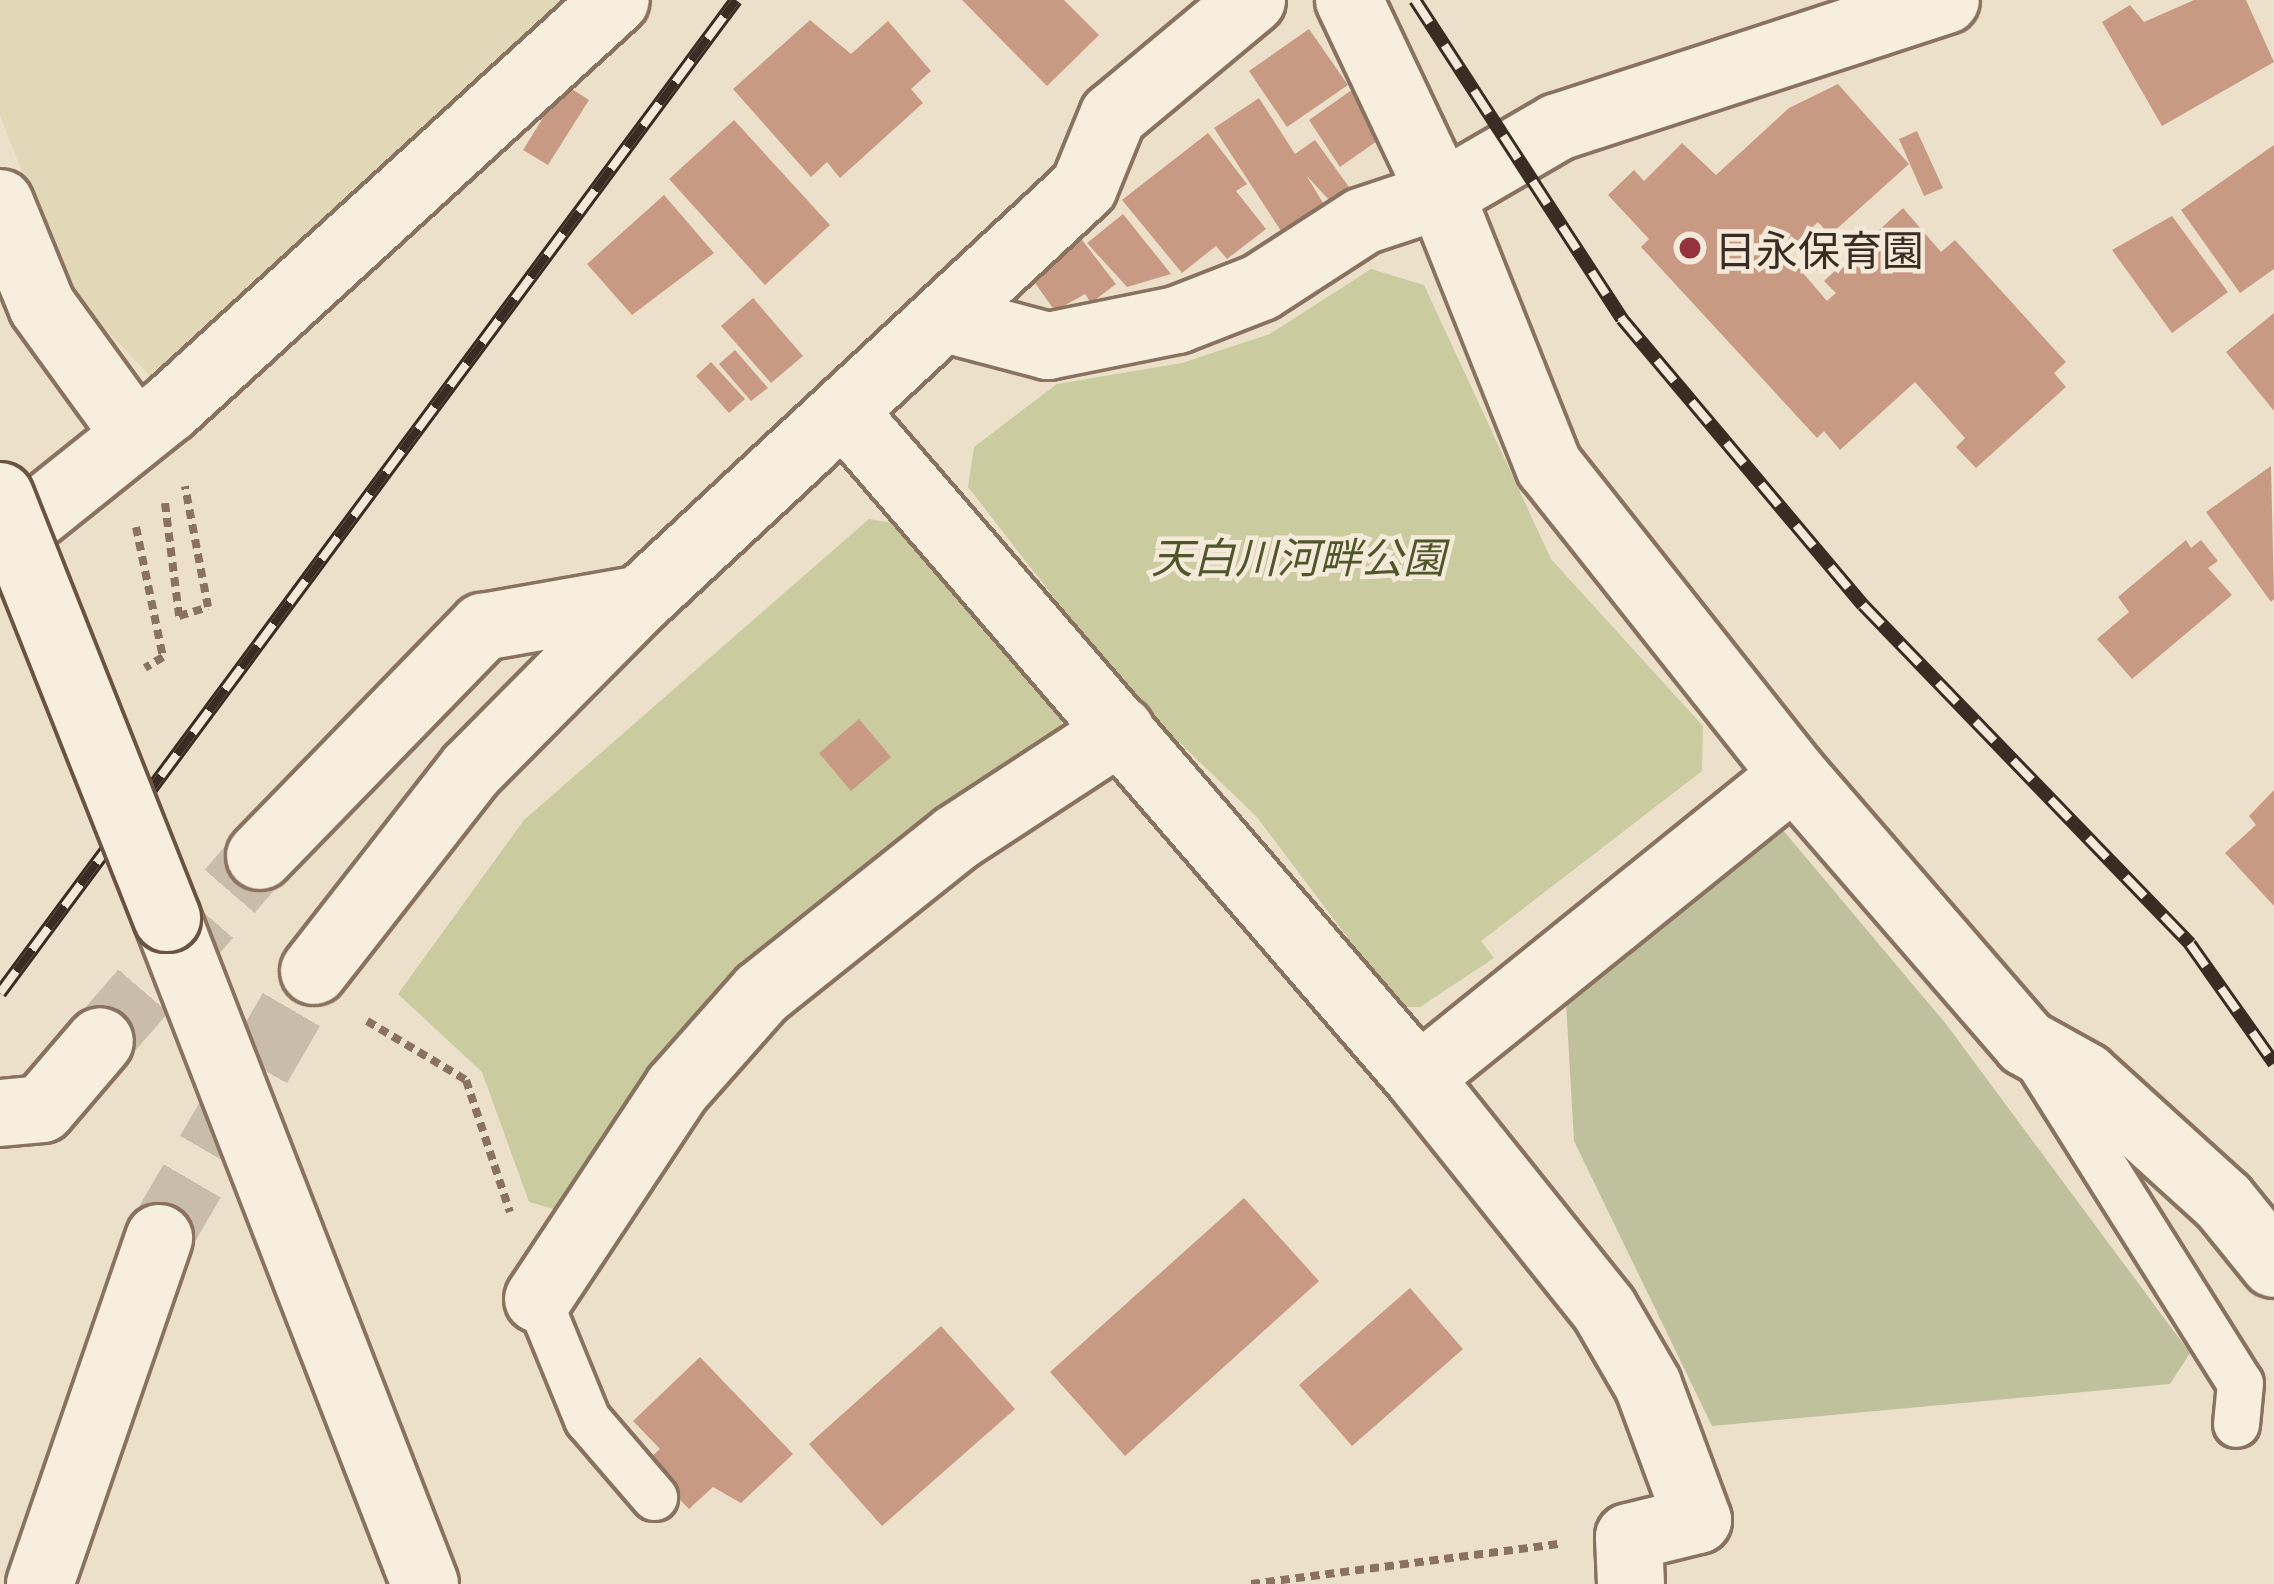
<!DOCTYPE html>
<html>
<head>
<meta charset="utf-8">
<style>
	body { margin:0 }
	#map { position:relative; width:2274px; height:1584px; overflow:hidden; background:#ede0cb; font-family:Georgia,"Noto Sans JP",serif }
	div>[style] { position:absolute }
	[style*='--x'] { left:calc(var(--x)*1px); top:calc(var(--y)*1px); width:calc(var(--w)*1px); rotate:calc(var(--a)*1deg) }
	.farmland>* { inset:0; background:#e2d8b8 }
	.green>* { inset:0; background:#cacb9e }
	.cemetery>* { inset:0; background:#bfc19d }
	.building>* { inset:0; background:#c99a83 }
	.street-tunnel>* { height:66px; margin-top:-33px; transform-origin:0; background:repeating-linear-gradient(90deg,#c9bca9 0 66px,transparent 0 99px) }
	.secondary-tunnel>* { height:66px; margin-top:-33px; transform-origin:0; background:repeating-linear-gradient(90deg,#c9bca9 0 66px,transparent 0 99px) }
	.path>* { height:8px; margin-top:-4px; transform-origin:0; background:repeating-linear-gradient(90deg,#89725f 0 9px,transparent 0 15px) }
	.roads { filter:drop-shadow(3px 0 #89725f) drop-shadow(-3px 0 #89725f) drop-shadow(0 3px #89725f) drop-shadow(0 -3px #89725f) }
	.lane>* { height:45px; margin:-22.5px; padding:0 22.5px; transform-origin:22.5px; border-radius:22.5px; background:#f8eede }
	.street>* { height:66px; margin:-33px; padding:0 33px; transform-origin:33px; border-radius:33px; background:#f8eede }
	.secondary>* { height:66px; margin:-33px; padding:0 33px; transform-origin:33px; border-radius:33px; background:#f8eede }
	.rail>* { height:14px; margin-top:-7px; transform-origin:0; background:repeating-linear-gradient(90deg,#f5eada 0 27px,#3a2c22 0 54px); box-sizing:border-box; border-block:3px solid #3a2c22 }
	.bridges { filter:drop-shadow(3px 0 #6b5342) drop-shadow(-3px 0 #6b5342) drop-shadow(0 3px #6b5342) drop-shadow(0 -3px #6b5342) }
	.secondary-bridge>* { height:66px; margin:-33px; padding:0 33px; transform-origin:33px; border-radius:33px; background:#f8eede }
	.dots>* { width:33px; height:33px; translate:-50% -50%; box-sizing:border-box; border:6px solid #f5eada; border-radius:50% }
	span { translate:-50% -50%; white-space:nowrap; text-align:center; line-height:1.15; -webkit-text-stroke:9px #f5eada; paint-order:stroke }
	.poi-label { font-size:42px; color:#3a2c22 }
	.left { translate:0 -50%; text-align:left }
	.park-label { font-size:42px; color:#4e562a; font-style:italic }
</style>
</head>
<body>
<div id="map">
	<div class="farmland">
		<i style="clip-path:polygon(0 0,578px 0,155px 381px,69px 291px,0 116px)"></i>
	</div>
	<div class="green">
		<i style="clip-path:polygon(1371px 269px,1424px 285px,1551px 559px,1703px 726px,1702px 771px,1481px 941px,1494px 958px,1420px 1007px,1400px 1007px,1256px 816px,1130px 695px,968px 487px,974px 447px,1057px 384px,1182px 363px,1270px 334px)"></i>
		<i style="clip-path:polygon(869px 519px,910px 526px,1066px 712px,1057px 736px,752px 964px,677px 1039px,561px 1211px,529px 1202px,482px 1072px,398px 994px,524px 820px)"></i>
	</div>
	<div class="cemetery">
		<i style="clip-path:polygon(1782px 829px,1946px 1024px,2190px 1353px,2170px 1384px,1712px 1426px,1574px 1141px,1566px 1002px)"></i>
	</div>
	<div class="building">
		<i style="clip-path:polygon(962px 0,1064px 0,1099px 35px,1047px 86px)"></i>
		<i style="clip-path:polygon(2194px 0,2246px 0,2274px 62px,2162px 126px,2102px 22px,2130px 5px,2144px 22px)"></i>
		<i style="clip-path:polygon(810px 20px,851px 54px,888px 21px,931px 71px,911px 89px,923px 103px,840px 178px,827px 162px,811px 177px,733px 89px)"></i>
		<i style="clip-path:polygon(1309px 29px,1348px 85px,1287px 127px,1249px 71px)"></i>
		<i style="clip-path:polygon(564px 84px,589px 100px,548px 165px,523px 150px)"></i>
		<i style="clip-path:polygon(1838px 84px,1909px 164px,1830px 235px,1818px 222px,1785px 252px,1827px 301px,1836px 293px,1824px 281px,1903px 208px,1941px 252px,1955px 240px,2066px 362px,2054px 373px,2066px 387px,1976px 468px,1956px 447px,1965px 438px,1915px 382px,1840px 450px,1824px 431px,1817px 438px,1641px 247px,1649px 239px,1608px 195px,1634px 170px,1644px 181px,1682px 143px,1716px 175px,1789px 108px)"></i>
		<i style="clip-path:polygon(1356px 87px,1387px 134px,1340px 167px,1309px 120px)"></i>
		<i style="clip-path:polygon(1259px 98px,1295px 154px,1315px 140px,1349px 187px,1330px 201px,1306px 175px,1325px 206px,1283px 234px,1214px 128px)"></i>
		<i style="clip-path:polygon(734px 120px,830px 225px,765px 285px,669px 179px)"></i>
		<i style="clip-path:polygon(1917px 131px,1943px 188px,1924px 196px,1899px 139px)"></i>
		<i style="clip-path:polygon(1208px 133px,1247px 184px,1236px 191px,1266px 229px,1227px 259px,1216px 246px,1182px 273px,1122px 200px)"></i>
		<i style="clip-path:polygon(2274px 145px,2274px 269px,2240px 293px,2181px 210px)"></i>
		<i style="clip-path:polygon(664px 195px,714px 253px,632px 315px,587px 264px)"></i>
		<i style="clip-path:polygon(1123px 214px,1171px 274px,1127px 287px,1087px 243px)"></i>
		<i style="clip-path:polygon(2172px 216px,2228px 292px,2172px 333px,2112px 250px)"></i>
		<i style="clip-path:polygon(1079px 236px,1116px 284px,1091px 303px,1085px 294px,1055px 311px,1030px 276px)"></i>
		<i style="clip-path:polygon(753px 298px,803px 356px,771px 383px,721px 326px)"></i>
		<i style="clip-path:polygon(2274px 313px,2274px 411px,2226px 352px)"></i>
		<i style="clip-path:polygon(735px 350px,768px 388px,751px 401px,719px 364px)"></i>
		<i style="clip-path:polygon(711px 362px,745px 399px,729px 413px,696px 376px)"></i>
		<i style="clip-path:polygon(2271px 466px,2274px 599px,2271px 602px,2206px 512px)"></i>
		<i style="clip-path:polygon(2186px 540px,2191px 548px,2201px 540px,2218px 561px,2208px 568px,2232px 595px,2132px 679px,2097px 639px,2129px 612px,2118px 597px)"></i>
		<i style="clip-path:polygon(859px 719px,891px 757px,851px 791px,819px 753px)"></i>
		<i style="clip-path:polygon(2274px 790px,2274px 906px,2225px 853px,2256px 825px,2249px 816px)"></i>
		<i style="clip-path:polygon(1244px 1198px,1319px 1281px,1125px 1456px,1050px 1372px)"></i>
		<i style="clip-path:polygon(1410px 1288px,1463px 1349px,1352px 1446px,1299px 1385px)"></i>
		<i style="clip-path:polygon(941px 1326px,1015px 1409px,882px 1526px,809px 1444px)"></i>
		<i style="clip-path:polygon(700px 1357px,793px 1454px,741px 1503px,713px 1487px,689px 1509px,644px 1463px,660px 1449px,633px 1421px)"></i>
	</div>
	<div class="street-tunnel">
		<i style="--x:100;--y:1041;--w:245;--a:-49.1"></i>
	</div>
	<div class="secondary-tunnel">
		<i style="--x:159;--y:1238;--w:309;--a:-59.9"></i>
	</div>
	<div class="path">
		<i style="--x:165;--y:503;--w:114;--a:82.9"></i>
		<i style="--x:179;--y:616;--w:30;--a:-17"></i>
		<i style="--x:208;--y:607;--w:123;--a:-100.8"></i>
		<i style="--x:136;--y:527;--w:133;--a:78.3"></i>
		<i style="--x:163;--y:657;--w:21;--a:149"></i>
		<i style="--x:367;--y:1021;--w:115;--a:30.8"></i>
		<i style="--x:466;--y:1080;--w:139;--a:71.6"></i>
		<i style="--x:1251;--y:1584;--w:310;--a:-7.4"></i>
	</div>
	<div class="roads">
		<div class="lane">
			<i style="--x:2034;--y:1055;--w:387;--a:57.9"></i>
			<i style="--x:2240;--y:1383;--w:41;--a:95.6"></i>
			<i style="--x:538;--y:1299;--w:130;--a:67.8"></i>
			<i style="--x:587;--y:1419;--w:103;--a:49.3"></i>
		</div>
		<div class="street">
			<i style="--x:1349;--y:0;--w:216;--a:64.7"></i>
			<i style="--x:1441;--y:195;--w:292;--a:68.3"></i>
			<i style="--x:1549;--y:466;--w:394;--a:51.6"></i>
			<i style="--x:1794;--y:775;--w:482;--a:141.1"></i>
			<i style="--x:1419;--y:1078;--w:296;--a:51.3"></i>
			<i style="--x:1604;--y:1309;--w:88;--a:59.9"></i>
			<i style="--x:1648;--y:1385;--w:144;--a:69.7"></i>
			<i style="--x:1698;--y:1520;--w:71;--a:166.2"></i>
			<i style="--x:1629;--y:1537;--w:47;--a:87.6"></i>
			<i style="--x:0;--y:203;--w:111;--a:67.8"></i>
			<i style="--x:42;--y:306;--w:153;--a:54"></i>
			<i style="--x:946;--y:319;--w:106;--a:14.8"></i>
			<i style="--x:1048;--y:346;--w:132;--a:-11.4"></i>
			<i style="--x:1177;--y:320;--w:90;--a:-21.4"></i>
			<i style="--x:1261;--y:287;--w:121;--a:-32.9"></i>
			<i style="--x:1363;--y:221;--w:82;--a:-18.4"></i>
			<i style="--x:1441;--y:195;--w:135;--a:-30.2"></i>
			<i style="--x:1558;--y:127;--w:408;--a:-18.1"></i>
			<i style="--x:844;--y:412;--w:880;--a:49.19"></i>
			<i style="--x:0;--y:544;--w:218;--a:-38.7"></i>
			<i style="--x:170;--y:408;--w:604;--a:-42.45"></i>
			<i style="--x:1794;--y:775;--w:354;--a:49.1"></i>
			<i style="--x:2026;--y:1043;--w:68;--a:29.2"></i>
			<i style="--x:2085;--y:1076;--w:186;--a:42.2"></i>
			<i style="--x:2223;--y:1201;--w:81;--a:51"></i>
			<i style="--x:260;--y:856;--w:320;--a:-45.8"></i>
			<i style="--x:483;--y:627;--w:160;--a:-10"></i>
			<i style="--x:0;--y:1113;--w:42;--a:-5.4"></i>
			<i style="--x:42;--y:1109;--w:89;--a:-49.5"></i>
			<i style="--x:538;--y:1299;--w:252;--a:-56.5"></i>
			<i style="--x:677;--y:1089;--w:128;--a:-48.5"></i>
			<i style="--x:762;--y:993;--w:248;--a:-38.6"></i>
			<i style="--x:956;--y:838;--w:197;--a:-33.2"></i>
		</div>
		<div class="secondary">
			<i style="--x:167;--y:918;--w:714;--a:68.82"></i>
			<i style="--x:314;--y:971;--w:255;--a:-52"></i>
			<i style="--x:471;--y:770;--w:241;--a:-45.2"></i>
			<i style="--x:641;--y:599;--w:605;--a:-42.92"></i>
			<i style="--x:1084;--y:187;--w:77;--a:-67.8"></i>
			<i style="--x:1113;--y:116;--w:181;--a:-39.8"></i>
			<i style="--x:40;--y:1584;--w:366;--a:-71"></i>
		</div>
	</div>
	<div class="rail">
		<i style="--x:1415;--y:0;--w:380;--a:57"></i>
		<i style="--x:1622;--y:319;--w:374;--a:49.9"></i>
		<i style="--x:1863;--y:605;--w:471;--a:46"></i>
		<i style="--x:2190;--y:944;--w:146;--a:54.8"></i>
		<i style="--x:0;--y:993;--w:1236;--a:-53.45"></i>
	</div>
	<div class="bridges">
		<div class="secondary-bridge">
			<i style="--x:0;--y:496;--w:454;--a:68.4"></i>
		</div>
	</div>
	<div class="dots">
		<i style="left:1690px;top:248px;background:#95333c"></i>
	</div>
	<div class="poi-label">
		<span class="left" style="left:1714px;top:248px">日永保育園</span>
	</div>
	<div class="park-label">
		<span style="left:1298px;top:555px">天白川河畔公園</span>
	</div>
</div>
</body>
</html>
